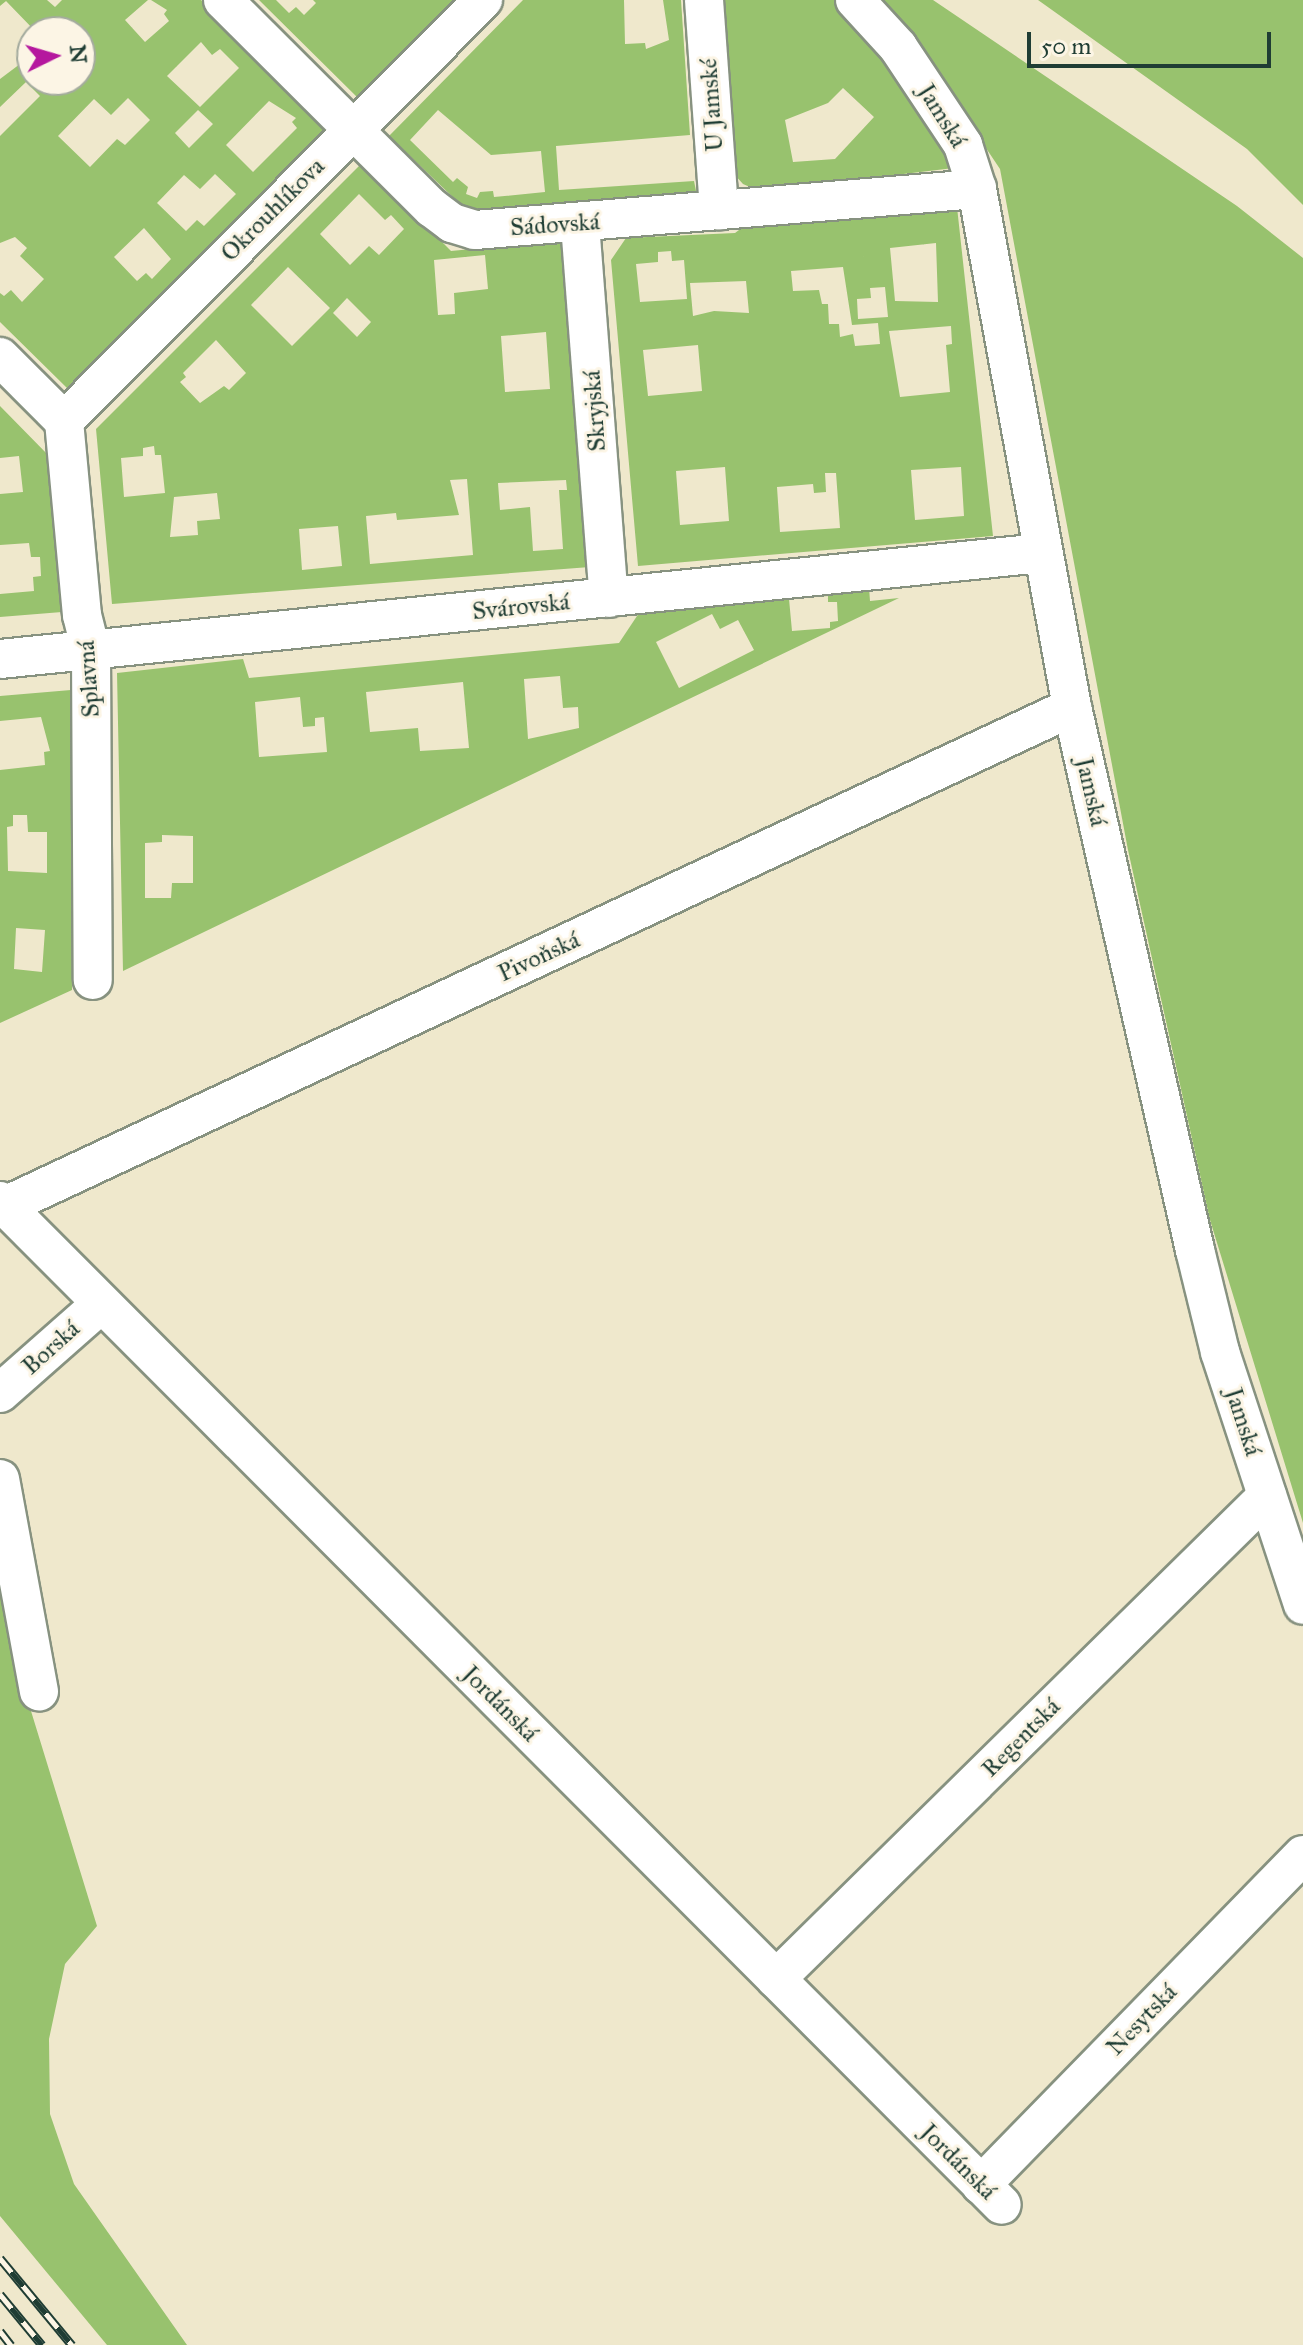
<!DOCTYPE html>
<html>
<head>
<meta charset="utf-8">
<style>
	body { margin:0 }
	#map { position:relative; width:1303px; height:2345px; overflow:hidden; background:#efe8cc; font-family:"IM FELL Great Primer",serif }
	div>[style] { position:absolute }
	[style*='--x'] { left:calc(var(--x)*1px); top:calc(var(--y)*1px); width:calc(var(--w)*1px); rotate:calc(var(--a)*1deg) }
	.green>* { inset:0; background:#98c26e }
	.roads { filter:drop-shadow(2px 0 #879280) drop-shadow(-2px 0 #879280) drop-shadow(0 2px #879280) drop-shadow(0 -2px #879280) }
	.minor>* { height:38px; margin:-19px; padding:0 19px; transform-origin:19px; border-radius:19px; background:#fff }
	.rail>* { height:9px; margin-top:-4.5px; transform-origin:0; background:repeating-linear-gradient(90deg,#fcf5e5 0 18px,#1f3d34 0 36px); box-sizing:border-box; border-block:2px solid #1f3d34 }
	span { translate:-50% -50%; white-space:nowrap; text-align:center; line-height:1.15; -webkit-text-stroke:6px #fcf5e5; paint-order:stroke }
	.street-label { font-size:24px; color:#1f3d34 }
	.north { position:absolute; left:16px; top:16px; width:80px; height:80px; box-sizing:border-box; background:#fcf5e5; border:2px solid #a4ab9e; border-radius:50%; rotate:85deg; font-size:22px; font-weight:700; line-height:32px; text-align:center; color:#1f3d34 }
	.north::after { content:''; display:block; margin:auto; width:28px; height:36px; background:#b5179e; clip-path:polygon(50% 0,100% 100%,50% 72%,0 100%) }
	.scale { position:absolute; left:1027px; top:32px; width:244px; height:36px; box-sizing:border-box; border:4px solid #1f3d34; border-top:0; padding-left:10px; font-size:24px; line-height:28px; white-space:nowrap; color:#1f3d34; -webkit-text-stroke:6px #fcf5e5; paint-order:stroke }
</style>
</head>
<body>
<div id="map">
	<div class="green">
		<i style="clip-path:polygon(evenodd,0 0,47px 0,55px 7px,62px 0,148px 0,125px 20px,145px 42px,169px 21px,164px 14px,167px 10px,151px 0,201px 0,334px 128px,67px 388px,0 322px,0 293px,4px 296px,11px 290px,22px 302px,44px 279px,20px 256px,27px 248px,15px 237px,0 243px,0 136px,40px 96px,26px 82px,0 107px,0 79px,32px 55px,32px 80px,80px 80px,80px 32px,36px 32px,6px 1px,0 6px,0 0,201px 42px,212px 55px,220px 49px,239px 68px,200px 107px,167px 76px,201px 42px,0 0,128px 98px,150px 120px,125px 145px,117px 139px,90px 167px,58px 136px,94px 99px,111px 115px,128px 98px,0 0,269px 101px,296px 118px,292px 122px,297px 128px,253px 172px,226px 145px,269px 101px,0 0,198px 110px,213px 124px,189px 148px,175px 133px,198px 110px,0 0,215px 174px,236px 194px,204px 226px,197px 220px,186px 231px,157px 203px,184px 175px,200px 189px,215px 174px,0 0,144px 228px,171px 259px,152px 279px,146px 273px,137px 281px,114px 257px,144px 228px)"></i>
		<i style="clip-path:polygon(259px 0,276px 0,289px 13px,296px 7px,304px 15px,316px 3px,313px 0,456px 0,360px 100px)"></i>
		<i style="clip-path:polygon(evenodd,523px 0,624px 0,625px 44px,645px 43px,646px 49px,669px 40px,663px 0,681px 0,690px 135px,556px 146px,559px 190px,694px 181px,696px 191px,484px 211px,460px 204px,389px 136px,523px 0,438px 110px,491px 155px,541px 151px,545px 192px,494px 197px,493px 191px,480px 192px,477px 198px,466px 194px,468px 187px,457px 178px,453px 182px,410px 140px,438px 110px)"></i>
		<i style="clip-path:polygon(evenodd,712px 0,837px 0,895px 63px,954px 168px,759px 191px,743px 184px,734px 174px,712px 0,843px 88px,874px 117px,835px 159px,793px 162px,785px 120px,828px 103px,843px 88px)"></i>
		<i style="clip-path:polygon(880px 0,933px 0,1237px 206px,1303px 258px,1303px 1523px,1210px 1220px,1128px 850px,1000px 169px,907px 30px)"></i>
		<i style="clip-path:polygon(1038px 0,1303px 0,1303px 205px,1247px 149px)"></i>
		<i style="clip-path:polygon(evenodd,363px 162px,451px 251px,564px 240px,590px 567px,112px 604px,96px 429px,363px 162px,359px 194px,385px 220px,391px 215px,404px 229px,379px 255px,369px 246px,350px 265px,320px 234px,359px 194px,363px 162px,485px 255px,488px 289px,454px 293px,455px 314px,438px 315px,434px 260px,485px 255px,363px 162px,288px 267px,330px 308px,292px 346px,251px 305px,288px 267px,363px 162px,347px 298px,371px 322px,357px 337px,333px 313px,347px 298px,363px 162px,546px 332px,550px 389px,505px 392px,501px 336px,546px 332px,363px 162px,216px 340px,246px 373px,229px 390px,224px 386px,200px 403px,180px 382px,186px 377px,183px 373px,216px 340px,363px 162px,154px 446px,155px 455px,161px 455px,165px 493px,124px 497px,121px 458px,143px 456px,143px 448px,154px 446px,363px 162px,467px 479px,473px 555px,370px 564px,366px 516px,396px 513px,397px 520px,459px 515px,450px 480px,467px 479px,363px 162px,566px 480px,567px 490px,559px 490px,563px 549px,533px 551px,530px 507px,500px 510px,498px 483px,566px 480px,363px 162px,217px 493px,220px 519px,197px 521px,198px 535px,170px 537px,174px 497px,217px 493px,363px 162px,338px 526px,342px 566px,302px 570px,299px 529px,338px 526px)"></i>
		<i style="clip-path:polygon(evenodd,957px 207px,993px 536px,638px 566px,611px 260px,626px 238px,735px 233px,747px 224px,957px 207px,936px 243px,938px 302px,895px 301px,890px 248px,936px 243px,957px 207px,671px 251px,672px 261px,684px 260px,687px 299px,640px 302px,636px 264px,658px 262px,658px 252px,671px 251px,957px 207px,843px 267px,852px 325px,878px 323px,880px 344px,855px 346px,853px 334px,840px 337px,839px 324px,829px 324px,828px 304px,822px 304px,819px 290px,793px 291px,791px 271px,843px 267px,957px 207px,746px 281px,749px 313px,714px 311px,693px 316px,690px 283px,746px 281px,957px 207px,885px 287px,888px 317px,858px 319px,857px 299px,871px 298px,870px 288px,885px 287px,957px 207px,951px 326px,952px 344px,946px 345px,950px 392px,900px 397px,889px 331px,951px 326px,957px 207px,698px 345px,702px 391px,648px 396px,643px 350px,698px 345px,957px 207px,725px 467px,729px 521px,680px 525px,676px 471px,725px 467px,957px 207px,961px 467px,964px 516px,915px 520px,911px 470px,961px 467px,957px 207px,825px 473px,836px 473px,840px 528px,780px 532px,777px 487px,813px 484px,814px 493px,826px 492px,825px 473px)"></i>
		<i style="clip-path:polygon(0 406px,51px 458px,62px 612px,0 617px,0 594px,34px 591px,33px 577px,41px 576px,40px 557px,31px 557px,29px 543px,0 545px,0 494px,23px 492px,19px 456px,0 458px)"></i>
		<i style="clip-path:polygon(evenodd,869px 587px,870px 601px,899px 598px,123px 971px,117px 673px,243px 659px,249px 678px,619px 643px,647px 601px,869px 587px,828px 596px,828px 602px,837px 602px,838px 621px,830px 622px,830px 628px,792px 631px,789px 599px,828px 596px,869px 587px,712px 614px,720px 629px,738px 620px,754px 650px,679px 688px,656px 642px,712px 614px,869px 587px,560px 676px,563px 708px,578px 707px,579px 728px,528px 739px,524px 679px,560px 676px,869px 587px,463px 682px,469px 748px,420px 751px,418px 728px,370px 732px,366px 692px,463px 682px,869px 587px,300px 697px,303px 727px,315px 726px,315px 718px,324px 717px,327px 752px,259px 757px,255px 702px,300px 697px,869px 587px,162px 835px,193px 836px,193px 883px,172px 883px,171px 898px,145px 898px,145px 843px,162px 842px,162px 835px)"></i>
		<i style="clip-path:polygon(evenodd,71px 690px,72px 990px,0 1023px,0 770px,45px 765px,44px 752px,50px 751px,41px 717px,0 721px,0 696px,71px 690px,13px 815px,27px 815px,28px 832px,47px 832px,47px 873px,8px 871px,7px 827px,13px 826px,13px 815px,71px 690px,16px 928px,45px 930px,42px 972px,14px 969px,16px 928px)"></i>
		<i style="clip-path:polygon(0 1549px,31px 1711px,97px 1926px,65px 1964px,49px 2039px,50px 2114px,74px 2184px,187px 2345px,107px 2345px,0 2216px)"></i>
	</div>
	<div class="roads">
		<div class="minor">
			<i style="--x:223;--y:0;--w:295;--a:44.9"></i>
			<i style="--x:432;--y:208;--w:25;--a:37"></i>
			<i style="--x:452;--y:223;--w:24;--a:17"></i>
			<i style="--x:475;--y:230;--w:504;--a:-4.67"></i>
			<i style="--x:704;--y:0;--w:211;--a:85.9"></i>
			<i style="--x:855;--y:0;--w:64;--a:47.5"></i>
			<i style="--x:898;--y:47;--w:118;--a:56.4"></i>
			<i style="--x:963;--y:145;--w:46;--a:72.3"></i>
			<i style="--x:977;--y:189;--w:527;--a:79.61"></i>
			<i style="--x:1072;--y:707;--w:557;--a:77.24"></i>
			<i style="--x:1195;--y:1250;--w:105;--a:76.2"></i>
			<i style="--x:1220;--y:1352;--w:266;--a:71.8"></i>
			<i style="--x:580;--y:224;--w:375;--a:85.6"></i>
			<i style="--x:0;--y:357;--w:91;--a:45"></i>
			<i style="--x:64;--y:421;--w:195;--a:84.7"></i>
			<i style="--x:82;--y:615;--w:37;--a:76"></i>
			<i style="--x:91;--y:651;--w:329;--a:89.7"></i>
			<i style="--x:64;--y:421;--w:594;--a:-45.14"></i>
			<i style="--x:0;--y:659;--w:1046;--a:-5.81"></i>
			<i style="--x:0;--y:1201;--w:1418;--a:45.06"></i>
			<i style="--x:5;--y:1206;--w:1178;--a:-25.06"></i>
			<i style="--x:0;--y:1393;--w:135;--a:-41.4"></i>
			<i style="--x:0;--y:1479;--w:216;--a:79.6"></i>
			<i style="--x:776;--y:1979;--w:689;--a:-44.53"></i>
			<i style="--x:981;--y:2185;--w:461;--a:-45.7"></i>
		</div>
	</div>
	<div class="rail">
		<i style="--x:0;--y:2258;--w:113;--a:50.4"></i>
		<i style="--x:0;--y:2294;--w:66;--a:50.5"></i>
		<i style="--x:0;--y:2331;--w:18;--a:52"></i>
	</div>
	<div class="street-label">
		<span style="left:712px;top:105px;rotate:-94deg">U Jamské</span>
		<span style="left:942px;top:116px;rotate:58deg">Jamská</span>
		<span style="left:273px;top:210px;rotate:-45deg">Okrouhlíkova</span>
		<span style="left:555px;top:225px;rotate:-4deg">Sádovská</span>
		<span style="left:595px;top:411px;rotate:-94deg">Skryjská</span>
		<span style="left:521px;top:607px;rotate:-6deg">Svárovská</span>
		<span style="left:89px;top:679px;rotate:-94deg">Splavná</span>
		<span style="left:1091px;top:792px;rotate:77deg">Jamská</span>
		<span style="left:539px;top:957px;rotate:-25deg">Pivoňská</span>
		<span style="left:51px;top:1348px;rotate:-42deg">Borská</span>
		<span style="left:1243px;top:1422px;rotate:72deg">Jamská</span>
		<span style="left:500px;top:1704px;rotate:45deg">Jordánská</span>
		<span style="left:1021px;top:1738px;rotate:-45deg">Regentská</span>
		<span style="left:1142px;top:2020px;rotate:-46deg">Nesytská</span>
		<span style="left:958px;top:2162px;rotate:45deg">Jordánská</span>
	</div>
	<div class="north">N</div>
	<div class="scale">50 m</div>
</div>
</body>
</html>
